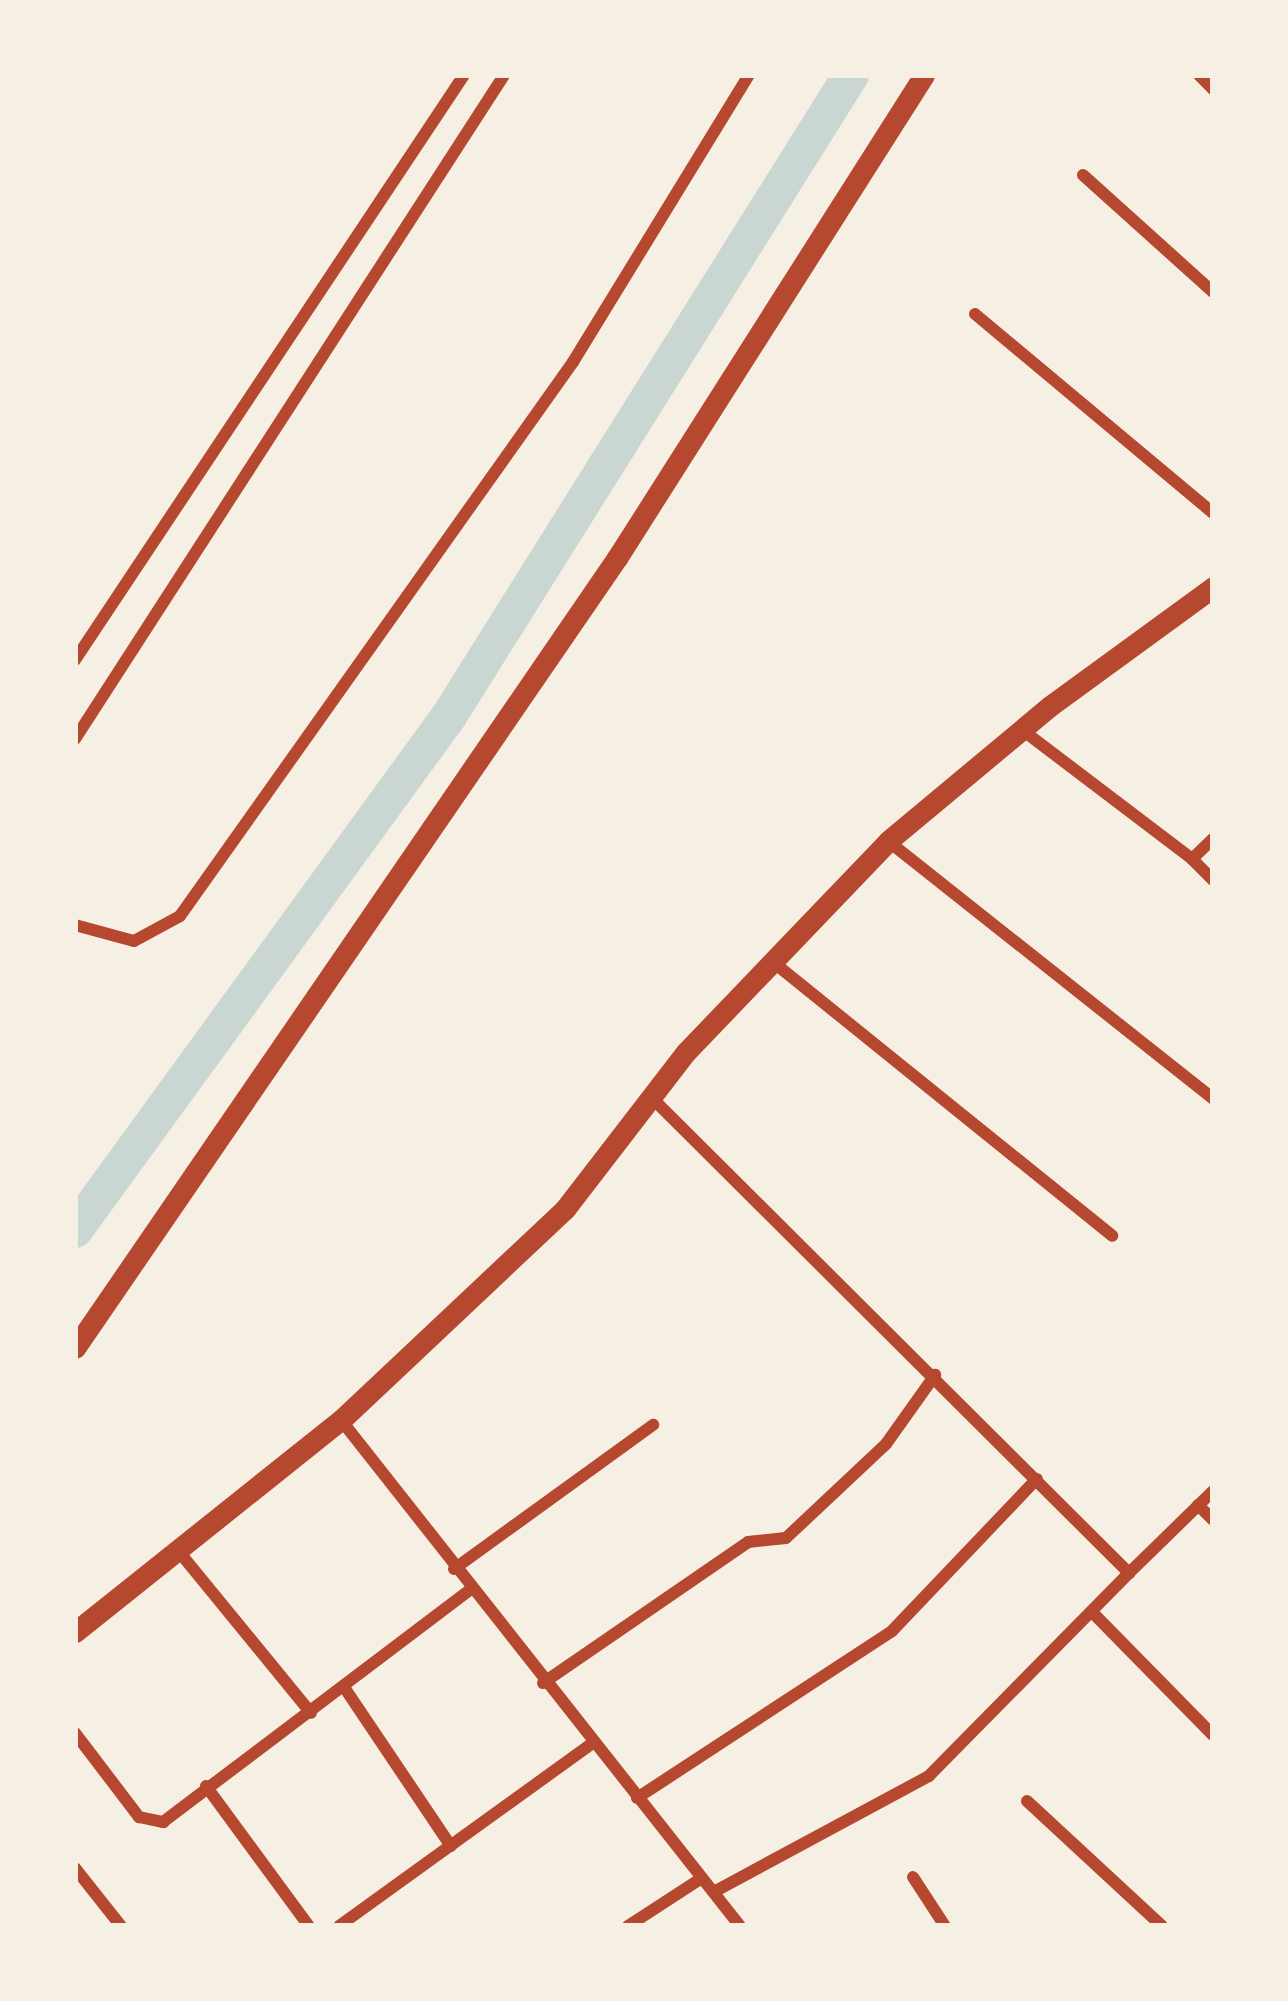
<!DOCTYPE html>
<html>
<head>
<meta charset="utf-8">
<style>
	body { margin:0 }
	#map { position:relative; width:1288px; height:2001px; overflow:hidden; background:#f6efe4; font-family:"Zilla Slab",serif }
	div>[style] { position:absolute }
	[style*='--x'] { left:calc(var(--x)*1px); top:calc(var(--y)*1px); width:calc(var(--w)*1px); rotate:calc(var(--a)*1deg) }
	.canal>* { height:36px; margin:-18px; padding:0 18px; transform-origin:18px; border-radius:18px; background:#c9d6d2 }
	.minor>* { height:12px; margin:-6px; padding:0 6px; transform-origin:6px; border-radius:6px; background:#b5482f }
	.tertiary>* { height:21px; margin:-10.5px; padding:0 10.5px; transform-origin:10.5px; border-radius:10.5px; background:#b5482f }
	span { translate:-50% -50%; white-space:nowrap; text-align:center; line-height:1.15; -webkit-text-stroke:12px #f6efe4; paint-order:stroke }
	.frame { position:absolute; inset:0; border:78px solid #f6efe4; pointer-events:none }
</style>
</head>
<body>
<div id="map">
	<div class="canal">
		<i style="--x:75;--y:1230;--w:636;--a:-53.96"></i>
		<i style="--x:449;--y:716;--w:757;--a:-57.91"></i>
	</div>
	<div class="minor">
		<i style="--x:1199;--y:75;--w:20;--a:45"></i>
		<i style="--x:1083;--y:175;--w:175;--a:42"></i>
		<i style="--x:975;--y:314;--w:310;--a:39.9"></i>
		<i style="--x:75;--y:660;--w:703;--a:-56.38"></i>
		<i style="--x:1021;--y:729;--w:215;--a:37.2"></i>
		<i style="--x:1192;--y:859;--w:29;--a:-44"></i>
		<i style="--x:75;--y:739;--w:791;--a:-57.13"></i>
		<i style="--x:888;--y:841;--w:415;--a:38.4"></i>
		<i style="--x:1192;--y:859;--w:30;--a:45"></i>
		<i style="--x:75;--y:925;--w:61;--a:15.2"></i>
		<i style="--x:134;--y:941;--w:52;--a:-28.5"></i>
		<i style="--x:180;--y:916;--w:679;--a:-54.65"></i>
		<i style="--x:573;--y:362;--w:337;--a:-58.5"></i>
		<i style="--x:773;--y:962;--w:436;--a:38.9"></i>
		<i style="--x:651;--y:1097;--w:675;--a:44.88"></i>
		<i style="--x:1129;--y:1573;--w:285;--a:134.6"></i>
		<i style="--x:929;--y:1776;--w:244;--a:151.7"></i>
		<i style="--x:341;--y:1420;--w:644;--a:51.74"></i>
		<i style="--x:1198;--y:1505;--w:21;--a:45"></i>
		<i style="--x:176;--y:1548;--w:213;--a:50.7"></i>
		<i style="--x:454;--y:1569;--w:246;--a:-35.9"></i>
		<i style="--x:1129;--y:1573;--w:117;--a:-44.3"></i>
		<i style="--x:1093;--y:1613;--w:171;--a:45.5"></i>
		<i style="--x:543;--y:1683;--w:249;--a:-34.5"></i>
		<i style="--x:748;--y:1542;--w:38;--a:-6"></i>
		<i style="--x:786;--y:1538;--w:137;--a:-43.2"></i>
		<i style="--x:886;--y:1444;--w:85;--a:-54.6"></i>
		<i style="--x:346;--y:1690;--w:188;--a:56.1"></i>
		<i style="--x:75;--y:1733;--w:106;--a:52.7"></i>
		<i style="--x:139;--y:1817;--w:25;--a:12"></i>
		<i style="--x:163;--y:1822;--w:385;--a:-37.1"></i>
		<i style="--x:206;--y:1786;--w:174;--a:53.7"></i>
		<i style="--x:637;--y:1798;--w:305;--a:-33.2"></i>
		<i style="--x:892;--y:1631;--w:210;--a:-46.4"></i>
		<i style="--x:1027;--y:1801;--w:184;--a:42.8"></i>
		<i style="--x:75;--y:1868;--w:74;--a:51.6"></i>
		<i style="--x:913;--y:1877;--w:59;--a:56.9"></i>
		<i style="--x:339;--y:1926;--w:313;--a:-35.8"></i>
		<i style="--x:628;--y:1926;--w:88;--a:-33"></i>
	</div>
	<div class="tertiary">
		<i style="--x:75;--y:1348;--w:958;--a:-55.55"></i>
		<i style="--x:617;--y:558;--w:572;--a:-57.56"></i>
		<i style="--x:75;--y:1632;--w:340;--a:-38.6"></i>
		<i style="--x:341;--y:1420;--w:308;--a:-43.3"></i>
		<i style="--x:565;--y:1209;--w:198;--a:-52.4"></i>
		<i style="--x:686;--y:1052;--w:292;--a:-46.2"></i>
		<i style="--x:888;--y:841;--w:211;--a:-39.8"></i>
		<i style="--x:1050;--y:706;--w:202;--a:-36.1"></i>
	</div>
	<div class="frame"></div>
</div>
</body>
</html>
